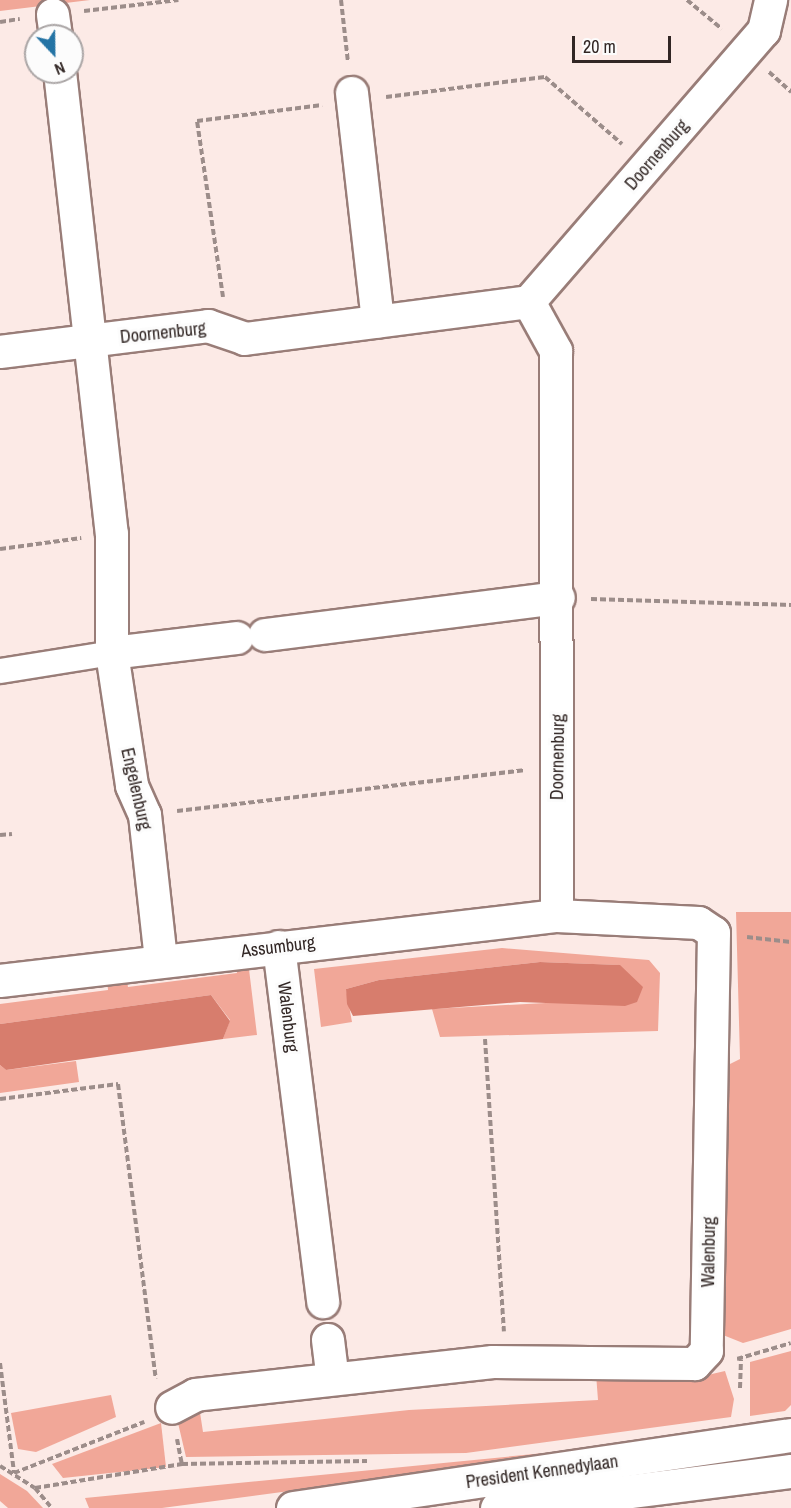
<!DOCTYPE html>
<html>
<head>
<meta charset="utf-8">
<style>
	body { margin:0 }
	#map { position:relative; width:791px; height:1508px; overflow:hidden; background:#fceae6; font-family:"Archivo Narrow",sans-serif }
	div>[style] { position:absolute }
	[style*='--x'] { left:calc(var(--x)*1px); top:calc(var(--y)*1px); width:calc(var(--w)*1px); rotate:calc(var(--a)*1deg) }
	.green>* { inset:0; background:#f1a798 }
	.water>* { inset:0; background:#d77d6d }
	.path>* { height:4px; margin-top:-2px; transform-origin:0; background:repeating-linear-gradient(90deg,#9c8d8a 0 6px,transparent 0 9px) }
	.roads { filter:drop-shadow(2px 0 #997d78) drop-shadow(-2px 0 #997d78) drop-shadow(0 2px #997d78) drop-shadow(0 -2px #997d78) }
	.pedestrian>* { height:24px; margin:-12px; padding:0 12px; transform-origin:12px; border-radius:12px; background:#fff }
	.minor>* { height:32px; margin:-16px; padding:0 16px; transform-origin:16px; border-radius:16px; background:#fff }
	.tertiary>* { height:33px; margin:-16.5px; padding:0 16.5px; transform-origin:16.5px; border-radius:16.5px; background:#fff }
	span { translate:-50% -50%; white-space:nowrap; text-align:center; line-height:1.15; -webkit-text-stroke:6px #fcfcfc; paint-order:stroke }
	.street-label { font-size:18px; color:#312624 }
	.north { position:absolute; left:24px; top:24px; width:60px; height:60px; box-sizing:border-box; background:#fcfcfc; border:2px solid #aba6a6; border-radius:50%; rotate:158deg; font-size:16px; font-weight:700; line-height:24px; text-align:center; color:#312624 }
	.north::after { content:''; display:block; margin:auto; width:21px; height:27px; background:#2474a5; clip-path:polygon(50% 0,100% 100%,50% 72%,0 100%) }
	.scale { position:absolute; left:572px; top:36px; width:99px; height:27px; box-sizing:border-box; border:3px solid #312624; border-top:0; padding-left:8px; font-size:18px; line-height:21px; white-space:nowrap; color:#312624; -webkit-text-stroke:4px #fcfcfc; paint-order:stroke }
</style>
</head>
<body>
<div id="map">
	<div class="green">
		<i style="clip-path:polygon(0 0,90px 0,0 11px)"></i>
		<i style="clip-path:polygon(736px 912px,791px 912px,791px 1329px,743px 1343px,718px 1333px,724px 1067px,740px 1059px)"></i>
		<i style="clip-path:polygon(502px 948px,649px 960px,660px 973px,658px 1031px,440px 1037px,432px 1009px,564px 1002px,619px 965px,540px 962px,379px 980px,346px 989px,352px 1022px,321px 1027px,314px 969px)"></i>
		<i style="clip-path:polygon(248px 961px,257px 1035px,223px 1039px,230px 1020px,211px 995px,0 1024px,0 1004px,108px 990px,107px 979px,126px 976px,128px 987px,237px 973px,236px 962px)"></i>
		<i style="clip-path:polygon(76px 1061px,79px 1082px,0 1093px,0 1065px,6px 1070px)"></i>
		<i style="clip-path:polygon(791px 1351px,791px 1405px,785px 1411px,750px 1416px,750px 1362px)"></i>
		<i style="clip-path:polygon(725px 1371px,734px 1399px,731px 1417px,466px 1453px,186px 1457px,178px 1423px,199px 1406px,203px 1432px,409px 1410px,598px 1400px,596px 1374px,699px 1377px)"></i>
		<i style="clip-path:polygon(111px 1395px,116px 1417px,36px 1452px,18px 1449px,11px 1413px)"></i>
		<i style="clip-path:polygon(161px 1423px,166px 1467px,63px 1478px,52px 1464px)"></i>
		<i style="clip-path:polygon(657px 1442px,162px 1508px,89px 1508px,85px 1498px)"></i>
		<i style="clip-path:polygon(0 1474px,27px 1491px,43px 1508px,8px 1508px,0 1501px)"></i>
	</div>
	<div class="water">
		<i style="clip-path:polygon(540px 962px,620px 965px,643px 987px,637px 1002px,625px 1006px,520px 1002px,353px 1016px,347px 1004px,346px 989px,379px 980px)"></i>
		<i style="clip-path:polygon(211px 995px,230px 1021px,223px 1039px,6px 1070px,0 1065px,0 1024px)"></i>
	</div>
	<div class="path">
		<i style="--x:341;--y:0;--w:62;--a:83.6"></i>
		<i style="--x:687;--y:0;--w:45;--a:39.6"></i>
		<i style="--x:84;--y:11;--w:95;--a:-6.7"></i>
		<i style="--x:0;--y:22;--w:20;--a:-9"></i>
		<i style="--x:769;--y:72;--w:30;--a:42"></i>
		<i style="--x:386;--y:97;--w:160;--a:-7.2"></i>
		<i style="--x:545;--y:77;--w:102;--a:41"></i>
		<i style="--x:223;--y:297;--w:178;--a:-98.4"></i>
		<i style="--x:197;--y:121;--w:126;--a:-7.3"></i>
		<i style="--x:0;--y:549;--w:82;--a:-7.7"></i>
		<i style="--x:591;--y:599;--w:200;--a:1.7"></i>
		<i style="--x:177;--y:811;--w:349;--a:-6.7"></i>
		<i style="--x:0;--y:835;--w:12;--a:-5"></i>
		<i style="--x:747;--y:937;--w:44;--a:6.5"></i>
		<i style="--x:485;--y:1039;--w:293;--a:86.3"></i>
		<i style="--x:0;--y:1099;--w:119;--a:-7.2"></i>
		<i style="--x:118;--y:1084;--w:297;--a:82.7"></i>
		<i style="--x:737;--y:1359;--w:56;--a:-16.5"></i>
		<i style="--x:0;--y:1363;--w:111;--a:82.7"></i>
		<i style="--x:740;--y:1388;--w:28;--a:-88"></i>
		<i style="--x:177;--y:1439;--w:25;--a:79"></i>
		<i style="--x:0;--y:1466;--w:41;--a:32.2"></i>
		<i style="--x:35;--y:1488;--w:26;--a:50"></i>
		<i style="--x:14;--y:1473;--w:140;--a:-21.4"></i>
		<i style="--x:35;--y:1488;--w:149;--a:-9.3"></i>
		<i style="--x:182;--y:1464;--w:185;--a:-0.9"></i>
	</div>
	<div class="roads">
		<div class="pedestrian">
			<i style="--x:0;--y:671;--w:113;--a:-9.1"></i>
		</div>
		<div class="minor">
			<i style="--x:53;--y:15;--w:21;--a:82"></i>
			<i style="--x:60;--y:72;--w:465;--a:83.6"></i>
			<i style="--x:112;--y:534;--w:119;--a:90"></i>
			<i style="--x:112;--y:653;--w:134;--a:81.4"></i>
			<i style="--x:132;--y:786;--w:32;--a:66"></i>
			<i style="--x:145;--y:815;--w:147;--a:83.7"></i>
			<i style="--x:352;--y:93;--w:230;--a:83.5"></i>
			<i style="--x:529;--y:302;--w:56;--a:61.1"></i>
			<i style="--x:556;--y:351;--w:565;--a:89.9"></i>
			<i style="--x:0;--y:352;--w:210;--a:-7.1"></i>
			<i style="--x:208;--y:326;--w:39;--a:19"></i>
			<i style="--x:245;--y:339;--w:286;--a:-7.4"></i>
			<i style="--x:529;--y:302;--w:359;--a:-49.1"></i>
			<i style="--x:764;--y:31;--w:32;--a:-77"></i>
			<i style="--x:265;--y:635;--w:296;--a:-7.2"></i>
			<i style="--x:112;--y:653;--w:126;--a:-6.8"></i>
			<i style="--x:279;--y:947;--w:358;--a:82.9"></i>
			<i style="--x:0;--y:981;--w:561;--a:-6.66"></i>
			<i style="--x:557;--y:916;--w:142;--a:2.8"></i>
			<i style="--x:699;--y:923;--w:18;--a:34"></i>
			<i style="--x:714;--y:933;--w:418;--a:91"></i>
			<i style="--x:707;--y:1351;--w:18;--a:133"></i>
			<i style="--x:695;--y:1364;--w:202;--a:-179.4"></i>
			<i style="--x:493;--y:1362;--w:299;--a:173.7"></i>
			<i style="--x:196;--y:1395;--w:27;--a:152"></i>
			<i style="--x:328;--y:1340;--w:38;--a:83"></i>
		</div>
		<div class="tertiary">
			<i style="--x:293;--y:1508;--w:503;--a:-8.34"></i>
			<i style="--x:497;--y:1508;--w:296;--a:-7.2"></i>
		</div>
	</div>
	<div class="street-label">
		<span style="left:657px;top:155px;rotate:-49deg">Doornenburg</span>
		<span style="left:163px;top:333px;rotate:-6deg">Doornenburg</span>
		<span style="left:558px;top:757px;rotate:-89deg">Doornenburg</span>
		<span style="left:136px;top:789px;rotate:77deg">Engelenburg</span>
		<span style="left:278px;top:947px;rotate:-7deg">Assumburg</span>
		<span style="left:288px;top:1017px;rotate:83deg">Walenburg</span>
		<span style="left:709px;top:1252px;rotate:-89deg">Walenburg</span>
		<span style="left:542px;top:1472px;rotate:-8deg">President Kennedylaan</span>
	</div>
	<div class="north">N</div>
	<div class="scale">20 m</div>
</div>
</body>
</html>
